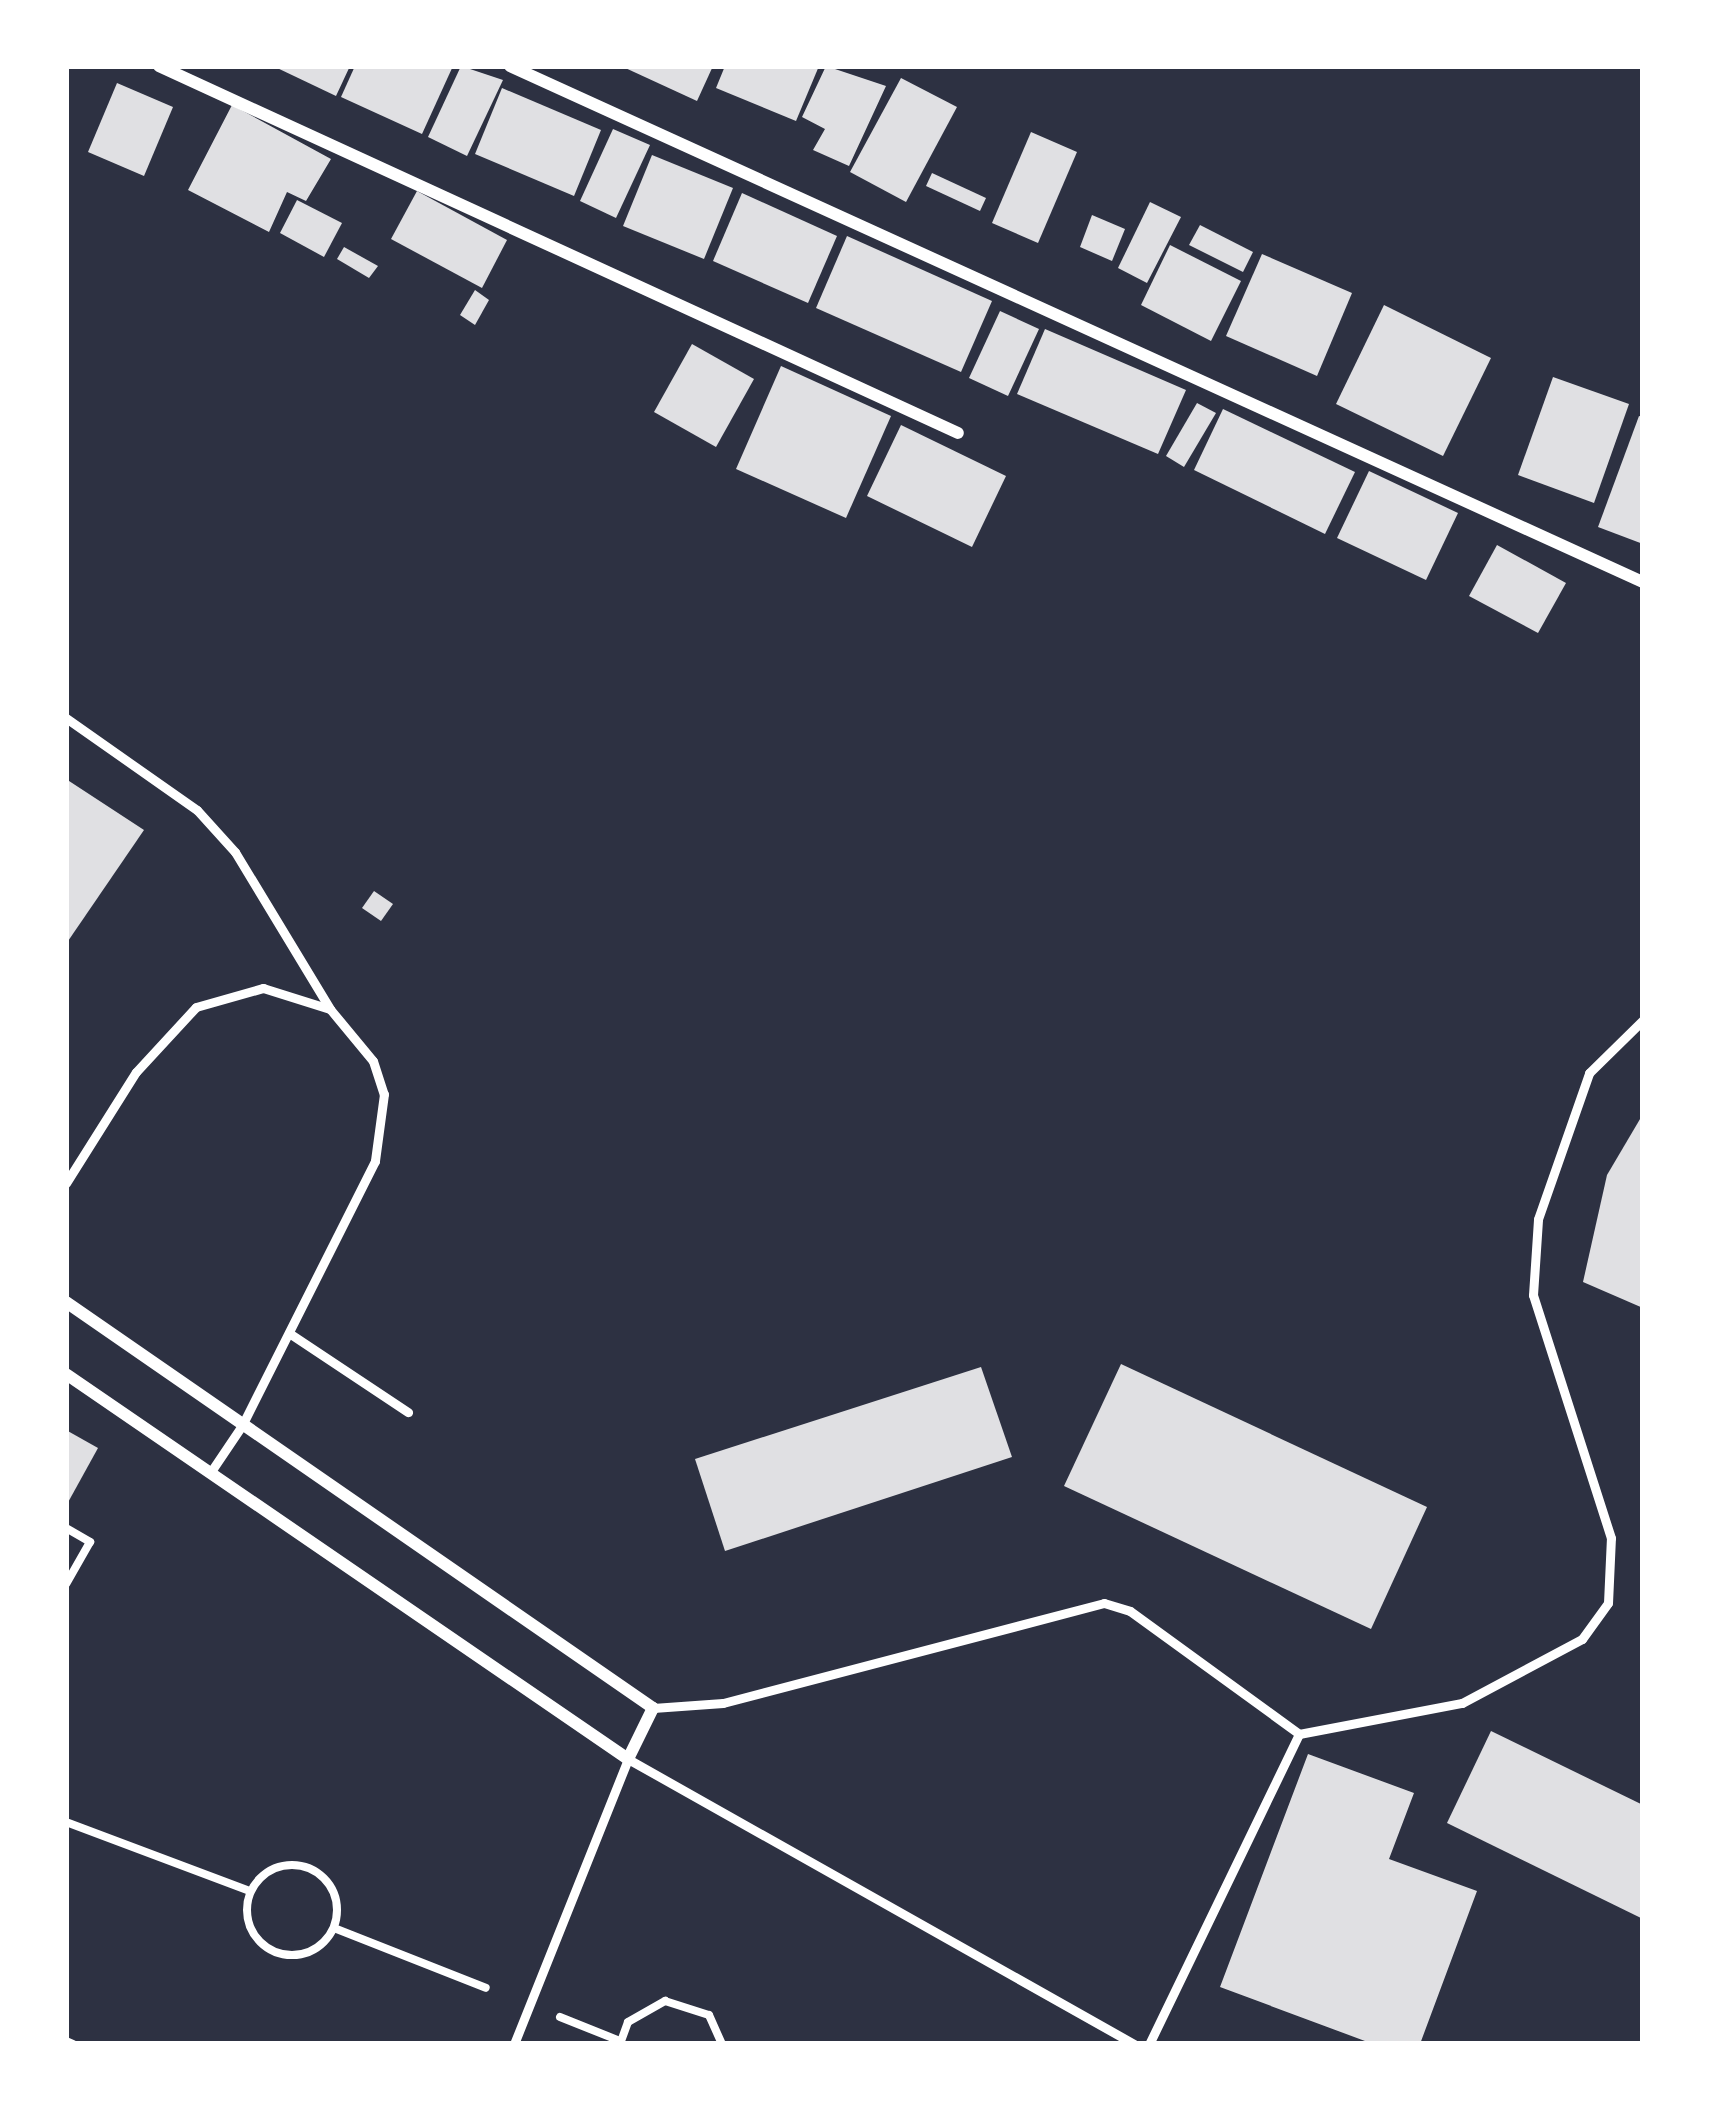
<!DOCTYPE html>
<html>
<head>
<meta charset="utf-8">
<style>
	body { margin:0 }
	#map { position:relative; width:1709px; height:2110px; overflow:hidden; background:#2d3142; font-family:"Exo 2",sans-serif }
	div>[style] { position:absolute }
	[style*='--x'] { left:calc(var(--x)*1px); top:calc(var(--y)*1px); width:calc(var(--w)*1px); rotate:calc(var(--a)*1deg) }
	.building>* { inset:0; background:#e0e0e3 }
	.path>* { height:8px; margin:-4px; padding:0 4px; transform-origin:4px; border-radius:4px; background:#fff }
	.path>.ring { margin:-4px; padding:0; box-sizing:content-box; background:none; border:8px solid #fff; border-radius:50% }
	.service>* { height:9px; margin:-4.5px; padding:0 4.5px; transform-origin:4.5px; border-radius:4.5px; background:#fff }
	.minor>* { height:12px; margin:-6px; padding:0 6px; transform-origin:6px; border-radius:6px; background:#fff }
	span { translate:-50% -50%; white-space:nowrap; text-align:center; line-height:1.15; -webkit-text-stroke:10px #fff; paint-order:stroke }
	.frame { position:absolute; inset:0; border:69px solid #fff; pointer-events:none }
</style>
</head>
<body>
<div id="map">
	<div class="building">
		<i style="clip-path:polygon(273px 66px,350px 66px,336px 96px)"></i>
		<i style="clip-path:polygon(355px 66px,453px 66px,422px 134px,341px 97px)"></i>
		<i style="clip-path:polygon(461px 66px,503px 80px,467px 156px,428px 137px)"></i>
		<i style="clip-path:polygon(621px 66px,713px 66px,697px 101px)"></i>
		<i style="clip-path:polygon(725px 66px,819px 66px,796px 121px,716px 88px)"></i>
		<i style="clip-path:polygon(826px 66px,886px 86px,849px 166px,813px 150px,825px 129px,802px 117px)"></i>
		<i style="clip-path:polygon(901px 78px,957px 107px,906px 202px,850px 172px)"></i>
		<i style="clip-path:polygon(117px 83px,173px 107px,144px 176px,88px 152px)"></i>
		<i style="clip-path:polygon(502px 88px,601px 130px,574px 196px,475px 154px)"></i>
		<i style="clip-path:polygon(232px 105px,331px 159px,306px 201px,287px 192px,269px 232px,188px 190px)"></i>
		<i style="clip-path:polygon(613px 129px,650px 145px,616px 218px,580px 201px)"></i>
		<i style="clip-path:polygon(1031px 132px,1077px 152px,1038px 243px,992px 223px)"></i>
		<i style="clip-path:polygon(652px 155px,733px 188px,704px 259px,623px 226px)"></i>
		<i style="clip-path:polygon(932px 173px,986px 198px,980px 211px,926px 186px)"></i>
		<i style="clip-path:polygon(417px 191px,507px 240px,482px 288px,391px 239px)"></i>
		<i style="clip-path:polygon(742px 193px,837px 236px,808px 303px,713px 261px)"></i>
		<i style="clip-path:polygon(297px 200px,342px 223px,324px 257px,280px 233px)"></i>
		<i style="clip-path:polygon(1150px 202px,1181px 217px,1147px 283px,1118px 268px)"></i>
		<i style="clip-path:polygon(1092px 215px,1125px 229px,1112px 261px,1080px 247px)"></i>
		<i style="clip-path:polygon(1200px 225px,1253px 252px,1243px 272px,1189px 245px)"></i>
		<i style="clip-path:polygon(847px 236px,992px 301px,961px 372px,816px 308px)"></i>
		<i style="clip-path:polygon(1170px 245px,1241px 281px,1211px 341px,1141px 305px)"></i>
		<i style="clip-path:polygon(344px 247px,378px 266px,369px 278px,337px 259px)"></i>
		<i style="clip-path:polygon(1262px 254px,1352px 293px,1317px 376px,1226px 336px)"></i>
		<i style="clip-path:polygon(475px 290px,489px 300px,475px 325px,460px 315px)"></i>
		<i style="clip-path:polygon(1384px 305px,1491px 358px,1443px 456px,1336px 404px)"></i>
		<i style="clip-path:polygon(1000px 311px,1039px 329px,1008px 396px,969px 378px)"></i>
		<i style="clip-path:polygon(1045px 329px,1186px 390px,1158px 454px,1017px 394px)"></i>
		<i style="clip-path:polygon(692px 344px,754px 379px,716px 447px,654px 412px)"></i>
		<i style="clip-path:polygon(781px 366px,891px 416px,846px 518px,736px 469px)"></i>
		<i style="clip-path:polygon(1553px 377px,1629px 404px,1594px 503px,1518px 475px)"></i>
		<i style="clip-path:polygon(1197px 403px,1216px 413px,1184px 467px,1166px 456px)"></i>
		<i style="clip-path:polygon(1223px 409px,1355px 472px,1325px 534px,1194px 470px)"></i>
		<i style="clip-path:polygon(1639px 416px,1643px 417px,1643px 544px,1598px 527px)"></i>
		<i style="clip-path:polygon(901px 425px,1006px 476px,972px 547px,867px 496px)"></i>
		<i style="clip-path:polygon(1369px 471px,1458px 513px,1426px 580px,1337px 538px)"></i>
		<i style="clip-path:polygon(1497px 545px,1566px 583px,1538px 633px,1469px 596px)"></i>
		<i style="clip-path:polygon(66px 779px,144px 830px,66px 944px)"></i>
		<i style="clip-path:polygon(374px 891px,393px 904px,381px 921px,362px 908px)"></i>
		<i style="clip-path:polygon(1643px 1114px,1643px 1308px,1583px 1282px,1607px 1175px)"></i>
		<i style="clip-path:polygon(1121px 1364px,1427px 1507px,1371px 1629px,1064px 1486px)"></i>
		<i style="clip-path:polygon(981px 1367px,1012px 1457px,725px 1551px,695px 1459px)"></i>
		<i style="clip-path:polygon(66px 1430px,98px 1448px,66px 1506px)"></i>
		<i style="clip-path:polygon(1491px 1731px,1643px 1805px,1643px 1919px,1447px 1823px)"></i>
		<i style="clip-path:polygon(1308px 1754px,1414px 1793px,1389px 1859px,1477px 1891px,1420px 2044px,1373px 2044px,1220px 1987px)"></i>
	</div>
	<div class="path">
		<i style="--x:66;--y:1528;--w:28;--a:30"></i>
		<i style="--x:90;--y:1542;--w:48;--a:119.7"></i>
		<i style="--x:66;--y:1822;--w:197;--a:20.6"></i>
		<i class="ring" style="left:247px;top:1865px;width:82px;height:82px"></i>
		<i style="--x:334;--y:1928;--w:163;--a:21.5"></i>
		<i style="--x:560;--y:2017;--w:65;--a:21.8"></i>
		<i style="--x:66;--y:2041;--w:8;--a:23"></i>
		<i style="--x:620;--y:2044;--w:23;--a:-70"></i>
		<i style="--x:628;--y:2022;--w:43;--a:-29.6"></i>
		<i style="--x:665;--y:2001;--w:46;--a:17.7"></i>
		<i style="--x:709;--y:2015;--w:32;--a:66"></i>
	</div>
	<div class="service">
		<i style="--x:66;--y:718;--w:160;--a:35.1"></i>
		<i style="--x:197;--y:810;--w:57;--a:47.9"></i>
		<i style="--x:235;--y:852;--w:184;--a:58.8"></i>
		<i style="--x:330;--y:1009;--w:67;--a:50.4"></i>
		<i style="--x:373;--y:1061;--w:35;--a:72"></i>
		<i style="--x:384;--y:1094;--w:68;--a:97.7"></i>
		<i style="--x:375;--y:1161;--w:294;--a:116.7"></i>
		<i style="--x:243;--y:1424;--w:59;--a:124"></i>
		<i style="--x:66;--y:1183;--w:131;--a:-57.8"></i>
		<i style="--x:136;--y:1072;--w:88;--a:-47.3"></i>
		<i style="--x:196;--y:1007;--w:70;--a:-15.8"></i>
		<i style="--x:263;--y:988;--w:70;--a:17.4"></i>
		<i style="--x:289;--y:1333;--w:143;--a:33.6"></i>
		<i style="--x:653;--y:1708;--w:70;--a:-4.1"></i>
		<i style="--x:723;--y:1703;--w:394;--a:-14.7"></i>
		<i style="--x:1104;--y:1603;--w:27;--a:17"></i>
		<i style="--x:1130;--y:1611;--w:209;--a:36"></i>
		<i style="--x:1299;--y:1734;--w:344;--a:115.8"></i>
		<i style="--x:1299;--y:1734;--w:166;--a:-10.8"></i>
		<i style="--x:1462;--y:1703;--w:136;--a:-28.1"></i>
		<i style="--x:1582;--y:1639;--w:44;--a:-54.2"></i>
		<i style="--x:1608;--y:1603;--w:65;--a:-87.4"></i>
		<i style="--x:1611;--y:1538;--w:255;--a:-107.8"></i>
		<i style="--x:1533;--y:1295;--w:76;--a:-86.2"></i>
		<i style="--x:1538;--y:1219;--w:155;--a:-70.7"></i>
		<i style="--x:1589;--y:1073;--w:76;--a:-44.5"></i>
		<i style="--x:514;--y:2044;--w:307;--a:-68.2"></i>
		<i style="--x:628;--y:1759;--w:581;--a:29.39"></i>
	</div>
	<div class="minor">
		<i style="--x:159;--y:66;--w:879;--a:24.67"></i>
		<i style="--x:510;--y:66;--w:1245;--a:24.49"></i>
		<i style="--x:66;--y:1302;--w:714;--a:34.67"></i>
		<i style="--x:653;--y:1708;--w:57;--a:116.1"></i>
		<i style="--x:628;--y:1759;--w:681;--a:-145.59"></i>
	</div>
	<div class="frame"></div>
</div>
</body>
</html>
